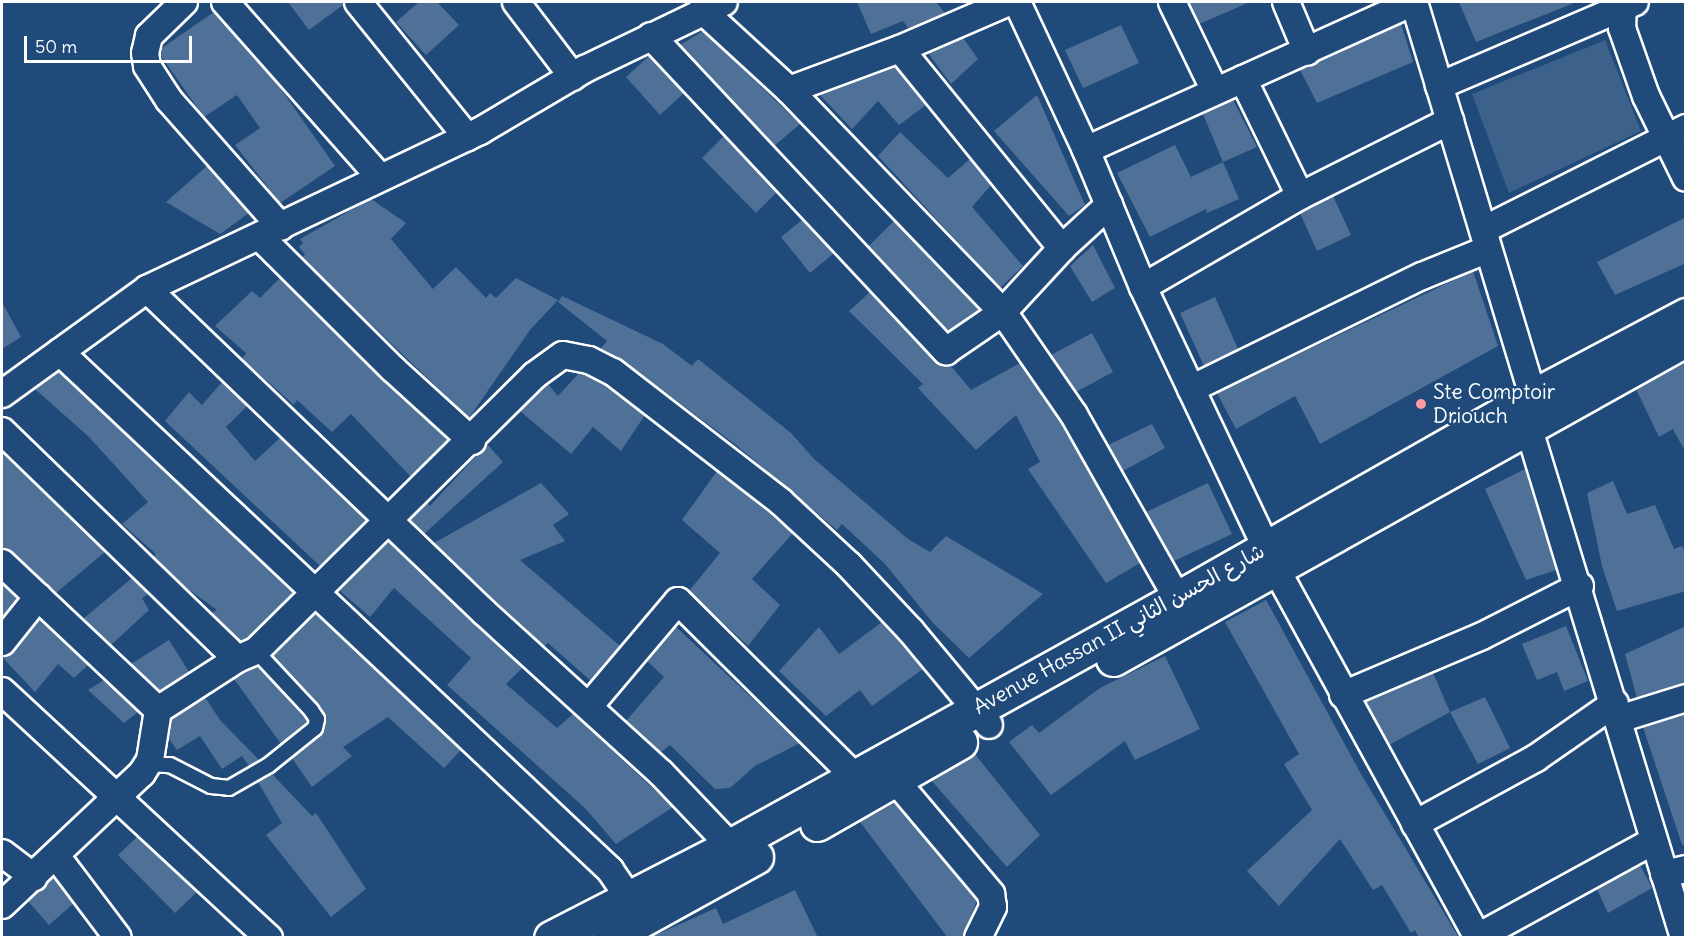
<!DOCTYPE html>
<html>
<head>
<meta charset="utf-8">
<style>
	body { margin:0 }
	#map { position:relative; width:1687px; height:939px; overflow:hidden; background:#1f4a7a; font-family:Delius,"Playpen Sans Arabic",sans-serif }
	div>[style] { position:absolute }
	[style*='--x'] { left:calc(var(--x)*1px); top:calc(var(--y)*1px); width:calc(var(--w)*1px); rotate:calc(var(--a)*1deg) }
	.green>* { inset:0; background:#3c618b }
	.building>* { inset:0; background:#507197 }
	.roads { filter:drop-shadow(2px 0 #fff) drop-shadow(-2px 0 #fff) drop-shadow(0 2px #fff) drop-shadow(0 -2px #fff) }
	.service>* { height:14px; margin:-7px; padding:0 7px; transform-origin:7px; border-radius:7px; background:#1f4a7a }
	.minor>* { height:26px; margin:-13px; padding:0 13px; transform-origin:13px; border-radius:13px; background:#1f4a7a }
	.primary>* { height:33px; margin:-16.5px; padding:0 16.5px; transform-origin:16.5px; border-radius:16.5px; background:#1f4a7a }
	.dots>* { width:16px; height:16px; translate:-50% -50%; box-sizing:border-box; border:3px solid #1f4a7a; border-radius:50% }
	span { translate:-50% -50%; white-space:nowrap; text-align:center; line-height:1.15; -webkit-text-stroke:4.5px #1f4a7a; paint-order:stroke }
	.poi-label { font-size:21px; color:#fff }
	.left { translate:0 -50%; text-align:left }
	.street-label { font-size:21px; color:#fff }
	.frame { position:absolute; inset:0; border:3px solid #fff; pointer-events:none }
	.scale { position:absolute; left:24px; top:36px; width:168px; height:27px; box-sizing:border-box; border:3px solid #fff; border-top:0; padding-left:8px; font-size:18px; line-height:21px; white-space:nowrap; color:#fff; -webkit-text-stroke:4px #1f4a7a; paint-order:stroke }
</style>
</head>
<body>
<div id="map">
	<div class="green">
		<i style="clip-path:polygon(1605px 40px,1641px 131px,1509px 193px,1472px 94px)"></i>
	</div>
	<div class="building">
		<i style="clip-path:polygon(288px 2px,343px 2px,343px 5px,309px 30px)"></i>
		<i style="clip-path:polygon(419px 2px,437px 2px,459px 25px,426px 55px,396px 22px)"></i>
		<i style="clip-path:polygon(857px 2px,936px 2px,945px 13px,909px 29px,903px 21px,871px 34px)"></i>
		<i style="clip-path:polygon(1188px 2px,1250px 2px,1199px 24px)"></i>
		<i style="clip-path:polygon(1459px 2px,1574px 2px,1574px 3px,1476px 42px)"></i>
		<i style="clip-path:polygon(214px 12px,278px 85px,335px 166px,280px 203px,235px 145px,260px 128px,237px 95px,204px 117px,161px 56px,162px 48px)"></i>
		<i style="clip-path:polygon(1401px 24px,1413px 62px,1317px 103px,1300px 70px)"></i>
		<i style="clip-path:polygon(1121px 25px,1139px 63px,1083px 88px,1065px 50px)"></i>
		<i style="clip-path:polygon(703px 31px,800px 124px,774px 146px,680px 45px)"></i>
		<i style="clip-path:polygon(963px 38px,978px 59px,951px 84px,928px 53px)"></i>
		<i style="clip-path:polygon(649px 56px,684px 93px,660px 115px,626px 77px)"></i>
		<i style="clip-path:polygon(895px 67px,926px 105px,899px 125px,878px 101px,852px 129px,820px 95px)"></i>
		<i style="clip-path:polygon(1037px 95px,1085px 205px,1069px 216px,994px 131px)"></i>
		<i style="clip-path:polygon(1233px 100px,1257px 147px,1223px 162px,1203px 114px)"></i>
		<i style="clip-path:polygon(900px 132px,948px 178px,970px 159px,991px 185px,972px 207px,1023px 266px,1000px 288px,878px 156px)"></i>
		<i style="clip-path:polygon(724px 136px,777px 192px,756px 213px,702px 158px)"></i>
		<i style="clip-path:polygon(1175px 145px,1191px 177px,1223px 162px,1239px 199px,1207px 213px,1206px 209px,1150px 237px,1117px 173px)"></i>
		<i style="clip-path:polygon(207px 166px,249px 213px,220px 234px,166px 202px)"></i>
		<i style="clip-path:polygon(1333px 196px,1351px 235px,1317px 251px,1300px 213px)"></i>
		<i style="clip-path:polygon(371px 199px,406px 223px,391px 239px,433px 289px,456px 267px,486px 298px,490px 293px,496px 298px,516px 278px,558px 300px,530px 330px,469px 418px,302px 258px,305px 254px,299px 247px,303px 243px,300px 239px)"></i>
		<i style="clip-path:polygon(1686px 217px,1686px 263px,1615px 295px,1597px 262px)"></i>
		<i style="clip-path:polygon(802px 220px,834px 253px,810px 273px,781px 237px)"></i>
		<i style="clip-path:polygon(894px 221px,980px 310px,948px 331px,869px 246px)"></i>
		<i style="clip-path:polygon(1093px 245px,1115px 288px,1092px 302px,1070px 266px)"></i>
		<i style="clip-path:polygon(1473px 271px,1498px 346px,1320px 444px,1295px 396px,1236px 429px,1217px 393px)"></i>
		<i style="clip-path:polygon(280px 278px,448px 440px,411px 477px,351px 414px,332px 432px,297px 400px,294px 405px,242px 359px,246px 353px,215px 326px,252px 291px,260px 298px)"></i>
		<i style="clip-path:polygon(870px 292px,935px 361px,950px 365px,971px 390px,1020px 363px,1061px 423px,1140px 563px,1106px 583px,1028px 469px,1040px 462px,1016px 415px,976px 450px,918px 388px,923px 384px,849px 311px)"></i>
		<i style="clip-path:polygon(562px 296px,663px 344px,692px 366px,698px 359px,791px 433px,814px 459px,908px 539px,930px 552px,946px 536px,1043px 594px,969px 658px,933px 623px,885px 564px,842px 524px,837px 530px,736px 445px,622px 360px,600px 349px,607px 341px,558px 302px)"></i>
		<i style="clip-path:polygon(1215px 297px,1238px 349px,1204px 366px,1180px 313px)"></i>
		<i style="clip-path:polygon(2px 302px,21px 337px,2px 349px)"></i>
		<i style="clip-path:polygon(1092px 333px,1113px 372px,1076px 392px,1051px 355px)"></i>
		<i style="clip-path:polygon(1686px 363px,1686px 453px,1673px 429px,1659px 437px,1636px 389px)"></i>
		<i style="clip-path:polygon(59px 371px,294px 593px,248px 638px,240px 641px,212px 613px,217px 610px,181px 584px,153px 557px,156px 554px,122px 524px,148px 502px,89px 437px,35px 389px)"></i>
		<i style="clip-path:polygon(579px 373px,605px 385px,645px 415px,621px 451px,593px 427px,571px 454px,520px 411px,548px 384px,558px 396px)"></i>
		<i style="clip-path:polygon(222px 382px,247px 406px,226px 427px,255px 461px,280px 438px,367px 520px,320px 566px,165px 421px,189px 392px,202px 405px)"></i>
		<i style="clip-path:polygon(1152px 424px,1165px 448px,1123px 471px,1108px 445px)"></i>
		<i style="clip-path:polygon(487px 444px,503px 462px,424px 534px,410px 520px,427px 503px,430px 506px)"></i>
		<i style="clip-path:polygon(2px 453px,105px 552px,56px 593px,12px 552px,2px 548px)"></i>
		<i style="clip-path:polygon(1525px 469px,1556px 570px,1526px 580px,1485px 489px)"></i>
		<i style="clip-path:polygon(717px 471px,793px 533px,752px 579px,780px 605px,748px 646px,689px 591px,720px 553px,682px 520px)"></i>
		<i style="clip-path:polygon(1613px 481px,1627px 514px,1655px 505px,1674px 549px,1682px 546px,1686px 555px,1686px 591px,1617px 611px,1602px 566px,1587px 493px)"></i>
		<i style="clip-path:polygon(541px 483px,569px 514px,553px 525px,565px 541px,520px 560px,620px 646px,591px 681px,548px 643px,544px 646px,434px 543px)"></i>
		<i style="clip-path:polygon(1208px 483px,1232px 534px,1174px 561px,1146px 512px)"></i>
		<i style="clip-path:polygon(388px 541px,523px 667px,506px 684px,557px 728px,573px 714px,673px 807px,616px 844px,585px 808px,447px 685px,471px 658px,394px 588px,370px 617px,339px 590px)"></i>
		<i style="clip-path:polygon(132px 578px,148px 594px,142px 598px,149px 610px,111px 645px,83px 619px)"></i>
		<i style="clip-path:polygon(2px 583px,18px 598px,2px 619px)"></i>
		<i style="clip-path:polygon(1266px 600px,1361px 774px,1459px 938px,1419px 938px,1415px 930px,1411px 933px,1382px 885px,1373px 890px,1340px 839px,1279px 906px,1247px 871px,1312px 810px,1284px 764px,1299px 754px,1225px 622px)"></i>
		<i style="clip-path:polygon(315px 613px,461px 750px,444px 768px,388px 717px,343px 747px,352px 756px,312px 787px,292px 758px,321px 734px,326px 717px,273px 656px)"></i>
		<i style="clip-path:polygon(40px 619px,88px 665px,74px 678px,58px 664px,35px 692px,2px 657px,14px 651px)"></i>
		<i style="clip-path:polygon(882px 622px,923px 669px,872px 706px,860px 690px,826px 716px,779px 671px,819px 627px,839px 654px)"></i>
		<i style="clip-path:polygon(1566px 626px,1588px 681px,1564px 691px,1557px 672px,1537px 680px,1522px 644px)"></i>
		<i style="clip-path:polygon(1686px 626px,1686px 683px,1637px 698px,1625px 654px)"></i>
		<i style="clip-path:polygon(676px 627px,800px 743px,755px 766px,730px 788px,715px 789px,670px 745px,661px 752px,626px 721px,664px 677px,647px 661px)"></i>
		<i style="clip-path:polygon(169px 640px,189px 672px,160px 691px,131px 664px)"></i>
		<i style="clip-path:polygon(1165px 656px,1200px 729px,1135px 760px,1125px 741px,1051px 795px,1009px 742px,1032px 725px,1039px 733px,1100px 688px)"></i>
		<i style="clip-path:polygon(258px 666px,307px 721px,281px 744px,234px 679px)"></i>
		<i style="clip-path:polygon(1433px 673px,1450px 712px,1389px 745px,1366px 702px)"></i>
		<i style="clip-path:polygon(104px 680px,138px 712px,124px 723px,88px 690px)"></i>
		<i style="clip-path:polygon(205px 697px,220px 720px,259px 760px,249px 766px,242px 756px,222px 769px,200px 736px,177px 750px,169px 739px,172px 719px)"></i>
		<i style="clip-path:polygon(1485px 697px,1510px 748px,1478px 764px,1450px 712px)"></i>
		<i style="clip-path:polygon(1686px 714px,1686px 844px,1682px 845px,1643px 727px)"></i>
		<i style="clip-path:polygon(974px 753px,1040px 835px,1007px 867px,931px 780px)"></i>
		<i style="clip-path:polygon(272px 774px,312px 816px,316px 813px,366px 889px,331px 917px,266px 835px,282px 823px,258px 782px)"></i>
		<i style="clip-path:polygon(895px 803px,977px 900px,963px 938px,948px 938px,860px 822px)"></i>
		<i style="clip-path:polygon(137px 837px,197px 892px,175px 913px,118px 855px)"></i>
		<i style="clip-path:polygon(1640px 865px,1652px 888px,1608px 913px,1597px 889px)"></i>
		<i style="clip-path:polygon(53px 877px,73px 904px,49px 925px,28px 901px)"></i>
		<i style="clip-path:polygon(795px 890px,818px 938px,649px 938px,716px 908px,723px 924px)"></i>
	</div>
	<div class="roads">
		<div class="service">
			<i style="--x:148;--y:764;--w:22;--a:3"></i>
			<i style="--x:170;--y:765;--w:46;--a:27.1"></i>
			<i style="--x:211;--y:786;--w:18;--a:6"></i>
			<i style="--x:229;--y:788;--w:46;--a:-29.9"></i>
			<i style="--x:269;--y:765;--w:59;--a:-38.8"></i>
			<i style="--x:315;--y:728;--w:9;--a:-77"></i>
			<i style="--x:317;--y:719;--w:11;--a:-124"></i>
			<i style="--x:311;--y:710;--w:81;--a:-133"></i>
		</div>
		<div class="minor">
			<i style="--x:184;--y:2;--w:49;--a:135.8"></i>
			<i style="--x:149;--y:36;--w:17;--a:103"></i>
			<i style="--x:145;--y:53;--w:13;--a:81"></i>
			<i style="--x:147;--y:66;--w:40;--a:57.1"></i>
			<i style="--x:169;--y:100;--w:169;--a:48.6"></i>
			<i style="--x:225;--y:2;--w:234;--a:48.5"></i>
			<i style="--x:358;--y:2;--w:174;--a:51.1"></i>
			<i style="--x:516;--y:2;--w:94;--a:52.8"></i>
			<i style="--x:1017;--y:2;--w:163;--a:65"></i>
			<i style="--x:1086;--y:150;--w:148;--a:67.4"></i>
			<i style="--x:1143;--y:287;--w:312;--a:64.7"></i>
			<i style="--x:1276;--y:569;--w:421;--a:61.3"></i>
			<i style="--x:1172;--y:2;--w:99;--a:64.2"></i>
			<i style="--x:1286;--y:2;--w:54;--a:67.2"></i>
			<i style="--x:1414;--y:2;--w:412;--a:73.2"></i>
			<i style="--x:1623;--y:2;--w:26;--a:92"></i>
			<i style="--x:1622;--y:28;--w:72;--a:70.6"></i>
			<i style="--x:1646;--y:96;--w:91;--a:64"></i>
			<i style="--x:702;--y:10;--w:118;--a:42.6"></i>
			<i style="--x:789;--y:90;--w:308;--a:46.1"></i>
			<i style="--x:1003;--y:312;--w:125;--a:55.4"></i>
			<i style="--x:1074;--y:415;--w:228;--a:60.6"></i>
			<i style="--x:651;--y:36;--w:432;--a:46.9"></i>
			<i style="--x:946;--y:351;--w:69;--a:-34.4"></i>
			<i style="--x:1003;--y:312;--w:87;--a:-47.3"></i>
			<i style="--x:1062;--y:248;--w:64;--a:-42.5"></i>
			<i style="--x:900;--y:49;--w:257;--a:50.9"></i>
			<i style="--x:1243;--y:79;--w:130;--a:64"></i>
			<i style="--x:1439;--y:86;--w:213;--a:-23.2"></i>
			<i style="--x:789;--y:90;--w:118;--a:-20.3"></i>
			<i style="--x:900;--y:49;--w:119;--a:-23.3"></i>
			<i style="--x:1086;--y:150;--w:360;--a:-24.3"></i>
			<i style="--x:1483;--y:230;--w:227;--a:-26.7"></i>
			<i style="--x:261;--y:238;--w:186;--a:44.8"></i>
			<i style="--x:393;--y:369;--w:107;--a:42.3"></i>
			<i style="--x:1143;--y:287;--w:181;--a:-30.1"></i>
			<i style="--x:1300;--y:196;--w:168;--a:-26.6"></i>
			<i style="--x:147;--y:289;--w:467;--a:43.8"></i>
			<i style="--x:484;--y:612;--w:239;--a:42.3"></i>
			<i style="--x:661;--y:773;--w:117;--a:46.4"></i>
			<i style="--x:60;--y:352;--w:756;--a:43.28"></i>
			<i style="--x:610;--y:870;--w:53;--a:55.7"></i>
			<i style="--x:1191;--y:389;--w:257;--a:-26.1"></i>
			<i style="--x:1422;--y:276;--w:71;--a:-22.2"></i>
			<i style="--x:2;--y:394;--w:179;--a:-35.9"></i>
			<i style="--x:147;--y:289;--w:369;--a:-25.4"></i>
			<i style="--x:480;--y:131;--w:122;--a:-30.6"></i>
			<i style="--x:585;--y:69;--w:154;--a:-25.7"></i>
			<i style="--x:1528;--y:426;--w:535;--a:73.05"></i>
			<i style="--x:2;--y:431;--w:327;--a:44.1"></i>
			<i style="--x:2;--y:563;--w:214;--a:43.3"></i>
			<i style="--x:2;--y:642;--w:58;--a:-51.3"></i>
			<i style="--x:2;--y:691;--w:364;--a:42.8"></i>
			<i style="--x:1343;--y:695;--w:151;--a:-23"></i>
			<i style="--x:1482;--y:636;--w:110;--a:-27"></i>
			<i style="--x:590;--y:705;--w:136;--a:-49.8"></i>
			<i style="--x:678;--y:601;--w:250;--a:44.8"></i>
			<i style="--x:1619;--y:719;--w:70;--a:-17.4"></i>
			<i style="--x:896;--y:781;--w:148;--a:49.9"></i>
			<i style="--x:991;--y:894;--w:13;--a:81"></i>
			<i style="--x:993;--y:907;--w:34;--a:116"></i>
			<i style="--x:1415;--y:824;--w:138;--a:-28.6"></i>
			<i style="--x:1536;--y:758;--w:96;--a:-34.8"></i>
			<i style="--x:2;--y:853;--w:40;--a:37"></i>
			<i style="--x:57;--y:857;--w:101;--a:53"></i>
			<i style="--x:1664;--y:874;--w:23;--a:-13"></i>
			<i style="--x:2;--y:905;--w:192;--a:-43.3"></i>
			<i style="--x:142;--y:773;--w:15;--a:-58"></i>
			<i style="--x:150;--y:760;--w:51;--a:-80.9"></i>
			<i style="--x:158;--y:710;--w:94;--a:-32.8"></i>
			<i style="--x:237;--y:659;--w:21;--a:-23"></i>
			<i style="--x:256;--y:651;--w:392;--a:-44.7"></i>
			<i style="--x:535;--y:375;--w:34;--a:-36"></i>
			<i style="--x:563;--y:355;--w:26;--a:11"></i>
			<i style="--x:589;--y:360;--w:27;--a:27"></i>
			<i style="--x:613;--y:372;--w:212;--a:37.7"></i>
			<i style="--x:781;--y:502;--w:93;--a:42.8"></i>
			<i style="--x:849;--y:565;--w:91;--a:46.8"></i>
			<i style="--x:911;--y:631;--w:122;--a:50.3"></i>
			<i style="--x:1478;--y:937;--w:200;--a:-28.7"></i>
		</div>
		<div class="primary">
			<i style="--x:1113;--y:659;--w:645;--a:-29.15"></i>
			<i style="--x:817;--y:824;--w:165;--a:-29.8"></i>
			<i style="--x:551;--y:938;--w:203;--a:-27.2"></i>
			<i style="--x:732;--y:845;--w:510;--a:-28.98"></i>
			<i style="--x:1178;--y:598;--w:408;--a:-29.6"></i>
			<i style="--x:1533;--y:396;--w:173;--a:-27.9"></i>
			<i style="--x:609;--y:938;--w:168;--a:-28.9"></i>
		</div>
	</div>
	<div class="dots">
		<i style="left:1421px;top:404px;background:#ff9aa2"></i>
	</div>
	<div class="poi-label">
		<span class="left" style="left:1433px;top:404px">Ste Comptoir<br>Driouch</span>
	</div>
	<div class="street-label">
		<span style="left:1119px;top:629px;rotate:-29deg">Avenue Hassan II شارع الحسن الثاني</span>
	</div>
	<div class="frame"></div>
	<div class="scale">50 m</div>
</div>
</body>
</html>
